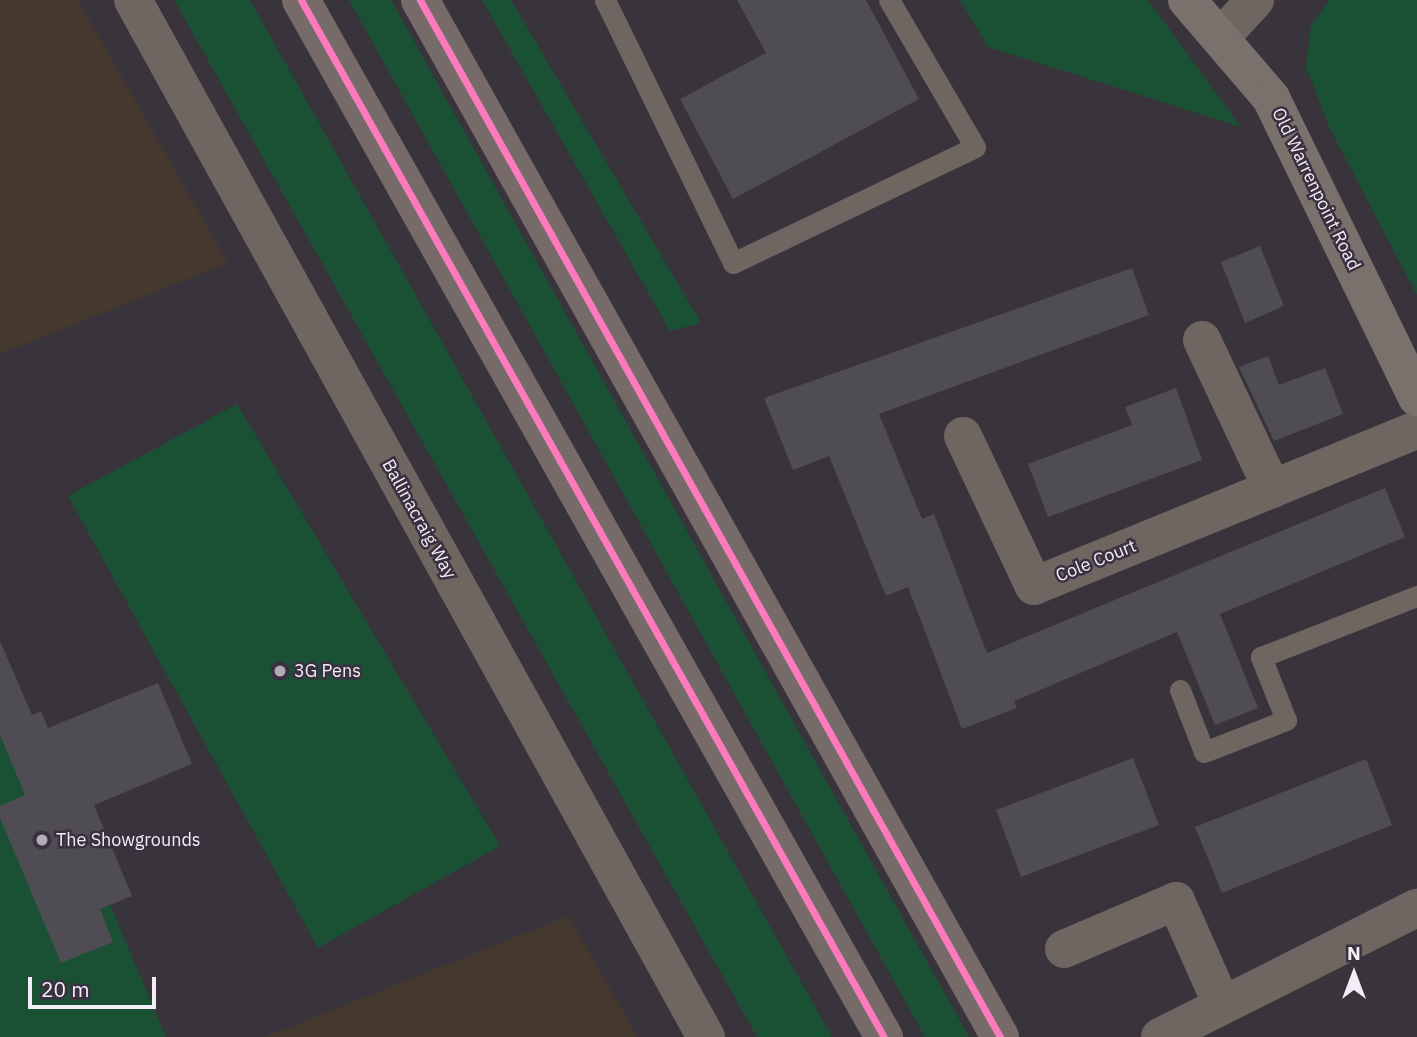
<!DOCTYPE html>
<html>
<head>
<meta charset="utf-8">
<style>
	body { margin:0 }
	#map { position:relative; width:1417px; height:1037px; overflow:hidden; background:#39343c; font-family:"IBM Plex Sans",sans-serif }
	div>[style] { position:absolute }
	[style*='--x'] { left:calc(var(--x)*1px); top:calc(var(--y)*1px); width:calc(var(--w)*1px); rotate:calc(var(--a)*1deg) }
	.industrial>* { inset:0; background:#45382e }
	.green>* { inset:0; background:#1a5034 }
	.building>* { inset:0; background:#4f4c53 }
	.lane>* { height:21px; margin:-10.5px; padding:0 10.5px; transform-origin:10.5px; border-radius:10.5px; background:#6f6662 }
	.street>* { height:38px; margin:-19px; padding:0 19px; transform-origin:19px; border-radius:19px; background:#6f6662 }
	.secondary>* { height:38px; margin:-19px; padding:0 19px; transform-origin:19px; border-radius:19px; background:#7b716c }
	.highway>* { height:38px; margin:-19px; padding:0 19px; transform-origin:19px; border-radius:19px; background:#776b6a }
	.cycleway>* { height:7px; margin:-3.5px; padding:0 3.5px; transform-origin:3.5px; border-radius:3.5px; background:#fd7abc }
	.dots>* { width:19px; height:19px; translate:-50% -50%; box-sizing:border-box; border:4px solid #3a303f; border-radius:50% }
	span { translate:-50% -50%; white-space:nowrap; text-align:center; line-height:1.15; -webkit-text-stroke:5px #3a303f; paint-order:stroke }
	.street-label { font-size:18px; color:#f3edf7 }
	.poi-label { font-size:18px; color:#f3edf7 }
	.left { translate:0 -50%; text-align:left }
	.north { position:absolute; left:1319px; top:939px; width:70px; height:70px; -webkit-text-stroke:5px #3a303f; paint-order:stroke; rotate:0deg; font-size:19px; font-weight:700; line-height:28px; text-align:center; color:#f3edf7 }
	.north::after { content:''; display:block; margin:auto; width:24px; height:32px; background:#f3edf7; clip-path:polygon(50% 0,100% 100%,50% 72%,0 100%) }
	.scale { position:absolute; left:28px; top:977px; width:128px; height:32px; box-sizing:border-box; border:4px solid #f3edf7; border-top:0; padding-left:9px; font-size:21px; line-height:24px; white-space:nowrap; color:#f3edf7; -webkit-text-stroke:5px #3a303f; paint-order:stroke }
</style>
</head>
<body>
<div id="map">
	<div class="industrial">
		<i style="clip-path:polygon(0 0,78px 0,228px 263px,0 354px)"></i>
		<i style="clip-path:polygon(568px 916px,638px 1037px,265px 1037px)"></i>
	</div>
	<div class="green">
		<i style="clip-path:polygon(174px 0,250px 0,832px 1037px,757px 1037px)"></i>
		<i style="clip-path:polygon(349px 0,391px 0,969px 1037px,925px 1037px)"></i>
		<i style="clip-path:polygon(482px 0,511px 0,701px 323px,670px 331px)"></i>
		<i style="clip-path:polygon(960px 0,1148px 0,1241px 127px,988px 47px)"></i>
		<i style="clip-path:polygon(1329px 0,1417px 0,1417px 295px,1330px 129px,1306px 67px,1311px 26px)"></i>
		<i style="clip-path:polygon(237px 404px,500px 846px,318px 948px,68px 496px)"></i>
		<i style="clip-path:polygon(0 643px,166px 1037px,0 1037px)"></i>
	</div>
	<div class="building">
		<i style="clip-path:polygon(737px 0,866px 0,919px 99px,733px 199px,680px 99px,766px 53px)"></i>
		<i style="clip-path:polygon(1260px 246px,1284px 306px,1245px 323px,1221px 262px)"></i>
		<i style="clip-path:polygon(1132px 268px,1149px 315px,879px 414px,922px 519px,934px 514px,987px 653px,1385px 488px,1405px 537px,1220px 614px,1258px 708px,1215px 725px,1177px 632px,1014px 701px,1017px 708px,962px 729px,908px 587px,886px 596px,829px 456px,793px 470px,764px 398px)"></i>
		<i style="clip-path:polygon(1268px 356px,1279px 385px,1325px 368px,1343px 414px,1274px 441px,1239px 367px)"></i>
		<i style="clip-path:polygon(1176px 388px,1202px 460px,1048px 517px,1028px 464px,1132px 425px,1125px 407px)"></i>
		<i style="clip-path:polygon(0 641px,32px 715px,41px 711px,48px 728px,158px 683px,192px 764px,94px 805px,132px 896px,100px 909px,113px 942px,61px 963px,0 818px,0 806px,25px 795px,0 735px)"></i>
		<i style="clip-path:polygon(1133px 758px,1159px 825px,1021px 877px,996px 810px)"></i>
		<i style="clip-path:polygon(1366px 759px,1392px 825px,1222px 893px,1195px 827px)"></i>
	</div>
	<div class="lane">
		<i style="--x:605;--y:0;--w:292;--a:64"></i>
		<i style="--x:733;--y:263;--w:268;--a:-25.6"></i>
		<i style="--x:975;--y:147;--w:170;--a:-120.3"></i>
		<i style="--x:1180;--y:690;--w:66;--a:68.8"></i>
		<i style="--x:1204;--y:752;--w:88;--a:-21.3"></i>
		<i style="--x:1286;--y:720;--w:68;--a:-111.6"></i>
		<i style="--x:1261;--y:657;--w:168;--a:-21.4"></i>
	</div>
	<div class="street">
		<i style="--x:133;--y:0;--w:1185;--a:61.08"></i>
		<i style="--x:1222;--y:36;--w:49;--a:-47.5"></i>
		<i style="--x:1202;--y:340;--w:165;--a:64.8"></i>
		<i style="--x:963;--y:436;--w:166;--a:64.7"></i>
		<i style="--x:1034;--y:586;--w:414;--a:-22.2"></i>
		<i style="--x:1064;--y:949;--w:122;--a:-23.2"></i>
		<i style="--x:1176;--y:901;--w:114;--a:66.1"></i>
		<i style="--x:1160;--y:1037;--w:288;--a:-26.7"></i>
	</div>
	<div class="secondary">
		<i style="--x:1187;--y:0;--w:129;--a:49.4"></i>
		<i style="--x:1271;--y:98;--w:333;--a:64"></i>
	</div>
	<div class="highway">
		<i style="--x:301;--y:0;--w:1190;--a:60.66"></i>
		<i style="--x:420;--y:0;--w:1188;--a:60.78"></i>
	</div>
	<div class="cycleway">
		<i style="--x:301;--y:0;--w:1190;--a:60.66"></i>
		<i style="--x:420;--y:0;--w:1188;--a:60.78"></i>
	</div>
	<div class="dots">
		<i style="left:280px;top:671px;background:#b2acb6"></i>
		<i style="left:42px;top:840px;background:#b2acb6"></i>
	</div>
	<div class="street-label">
		<span style="left:1316px;top:189px;rotate:64deg">Old Warrenpoint Road</span>
		<span style="left:419px;top:519px;rotate:61deg">Ballinacraig Way</span>
		<span style="left:1096px;top:561px;rotate:-22deg">Cole Court</span>
	</div>
	<div class="poi-label">
		<span class="left" style="left:294px;top:671px">3G Pens</span>
		<span class="left" style="left:56px;top:840px">The Showgrounds</span>
	</div>
	<div class="north">N</div>
	<div class="scale">20 m</div>
</div>
</body>
</html>
